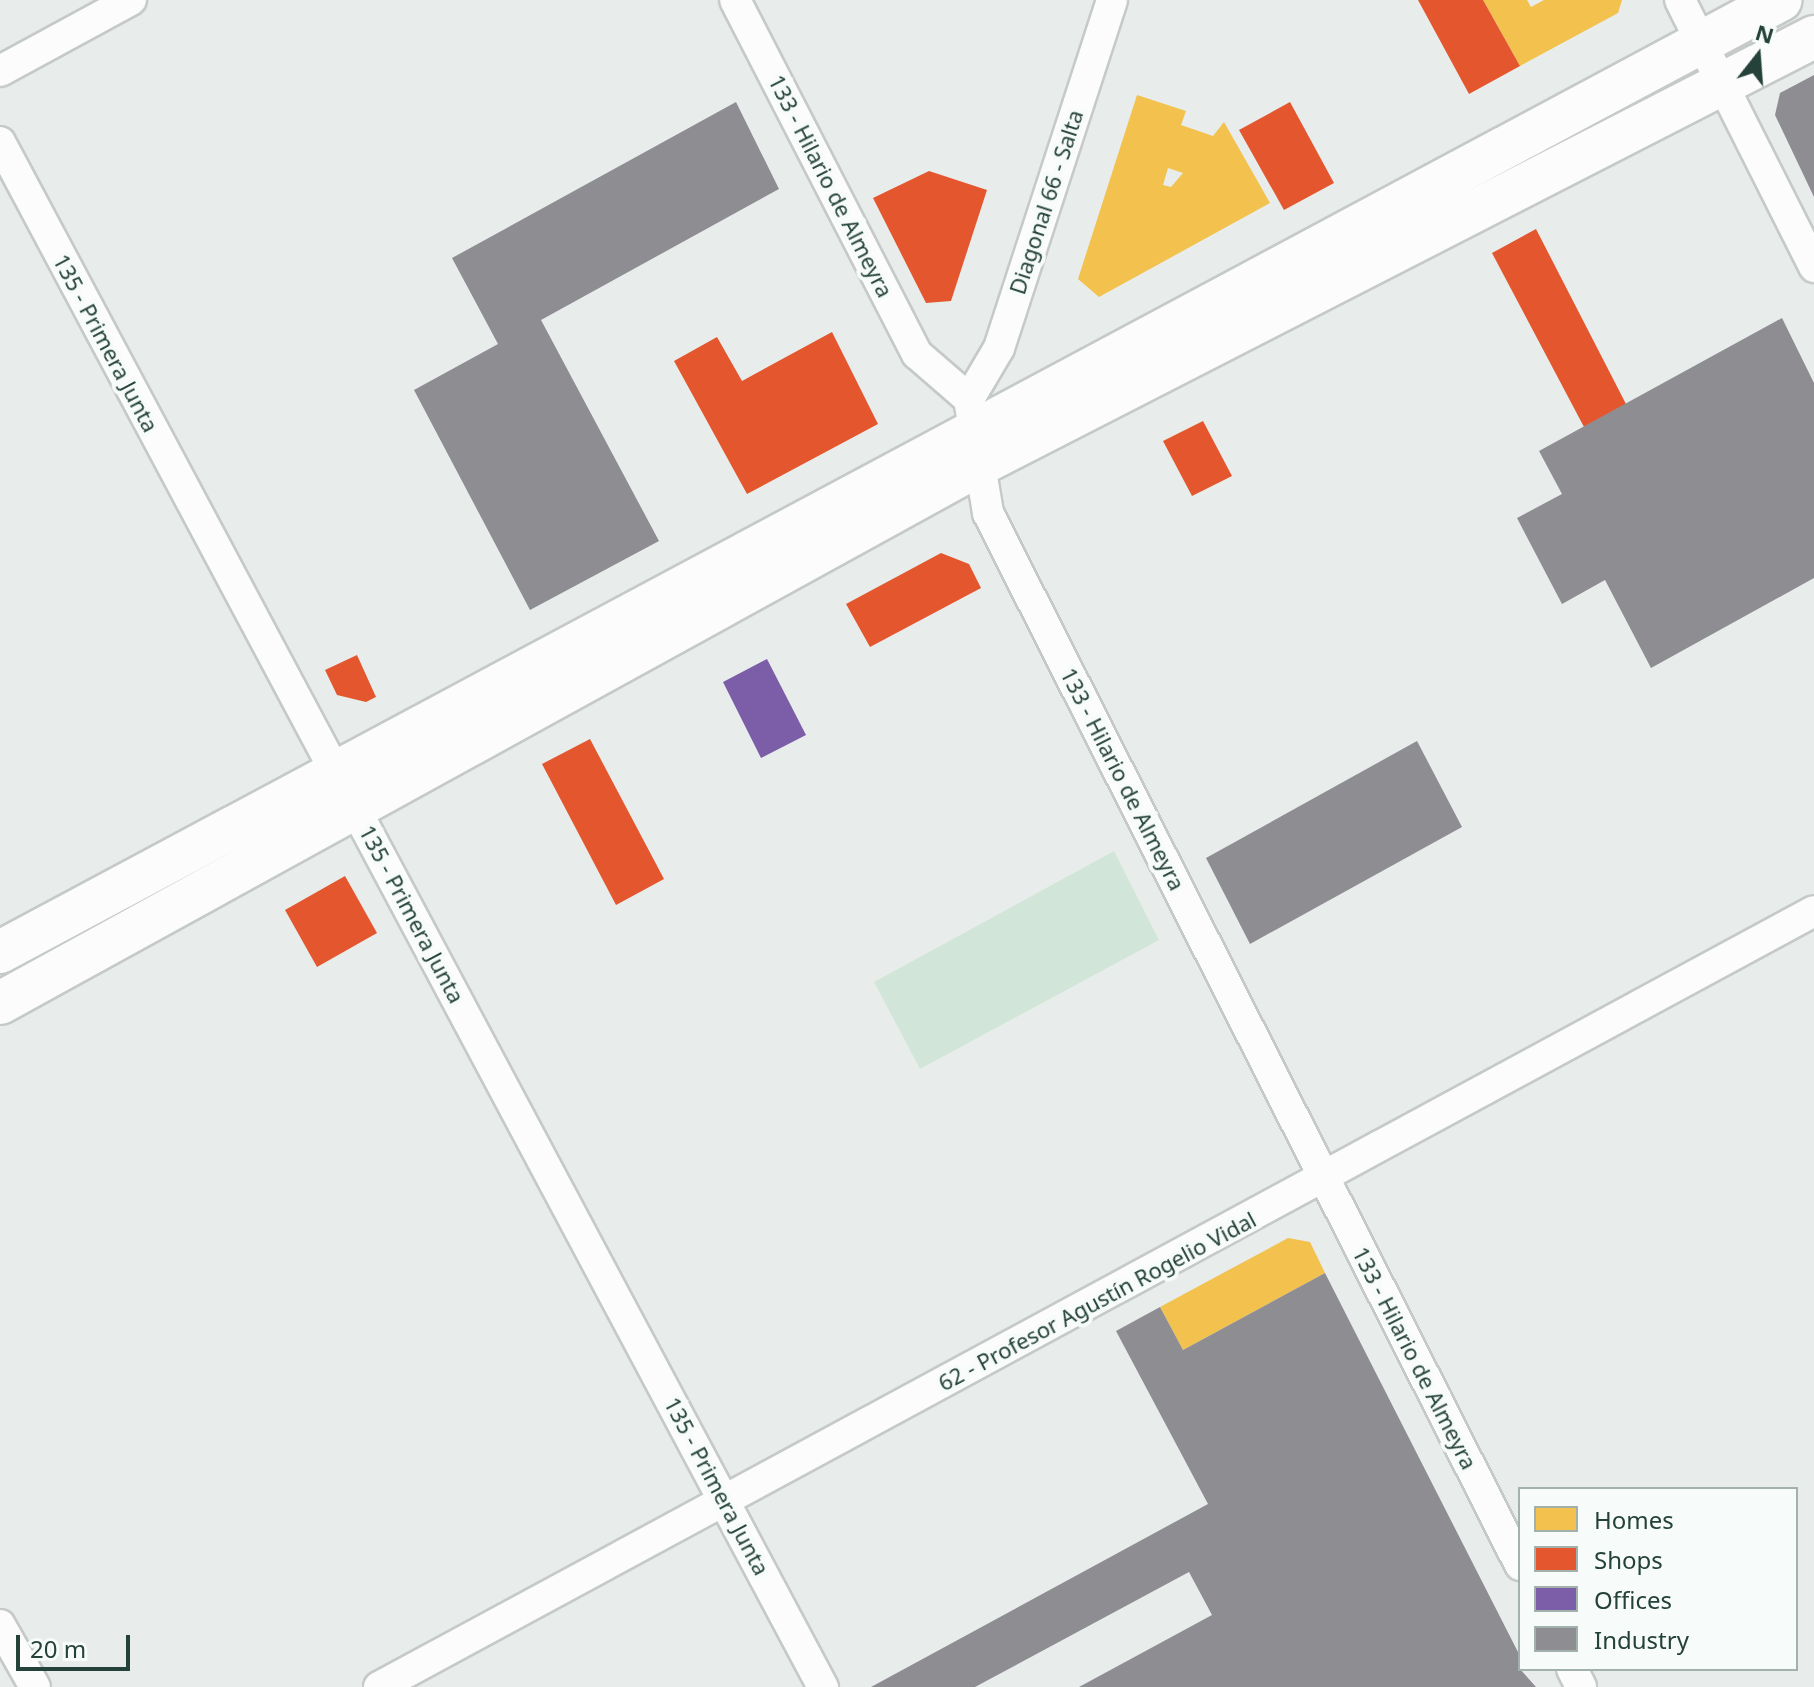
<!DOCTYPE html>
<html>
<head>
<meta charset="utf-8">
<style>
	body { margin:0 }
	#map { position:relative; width:1814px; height:1687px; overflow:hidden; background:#e8edeb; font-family:"Noto Sans",sans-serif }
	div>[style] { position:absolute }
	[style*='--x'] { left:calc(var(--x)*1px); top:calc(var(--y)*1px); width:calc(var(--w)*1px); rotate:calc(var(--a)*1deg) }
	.green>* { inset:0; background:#d1e6d8 }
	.homes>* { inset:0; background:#f2c14e }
	.shops>* { inset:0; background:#e4572e }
	.offices>* { inset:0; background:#7b5ea7 }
	.industry>* { inset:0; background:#8d8d92 }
	.roads { filter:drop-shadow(2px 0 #c5cac8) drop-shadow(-2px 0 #c5cac8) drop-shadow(0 2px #c5cac8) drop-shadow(0 -2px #c5cac8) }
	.street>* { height:30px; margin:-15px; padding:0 15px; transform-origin:15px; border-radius:15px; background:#fcfcfc }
	.secondary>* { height:42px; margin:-21px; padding:0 21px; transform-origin:21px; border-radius:21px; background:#fcfcfc }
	span { translate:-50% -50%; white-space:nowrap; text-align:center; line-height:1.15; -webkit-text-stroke:8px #f7fbf9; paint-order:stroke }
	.street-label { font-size:22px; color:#24423a }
	.legend { position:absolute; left:1518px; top:1487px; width:280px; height:184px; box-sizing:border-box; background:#f7fbf9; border:2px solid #a3b1ad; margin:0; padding:10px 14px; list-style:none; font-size:24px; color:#24423a }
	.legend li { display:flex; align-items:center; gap:16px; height:40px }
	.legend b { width:40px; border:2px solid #a3b1ad }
	.north { position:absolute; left:1718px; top:16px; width:80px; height:80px; -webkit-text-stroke:6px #f7fbf9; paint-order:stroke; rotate:17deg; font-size:22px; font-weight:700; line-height:32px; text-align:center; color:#24423a }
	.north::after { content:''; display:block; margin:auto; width:28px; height:36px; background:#24423a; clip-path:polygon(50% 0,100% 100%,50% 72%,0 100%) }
	.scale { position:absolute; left:16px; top:1635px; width:114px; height:36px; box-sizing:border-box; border:4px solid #24423a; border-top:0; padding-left:10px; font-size:24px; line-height:28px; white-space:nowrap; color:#24423a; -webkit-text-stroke:6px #f7fbf9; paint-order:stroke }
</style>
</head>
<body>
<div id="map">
	<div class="green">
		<i style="clip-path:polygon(1114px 851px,1159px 940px,920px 1069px,874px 982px)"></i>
	</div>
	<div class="homes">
		<i style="clip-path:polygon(1483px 0,1527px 0,1531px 7px,1544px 0,1622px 0,1618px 13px,1520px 66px)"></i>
		<i style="clip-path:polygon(evenodd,1137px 95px,1186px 111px,1181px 125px,1213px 136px,1224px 122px,1270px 203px,1099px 297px,1078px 279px,1137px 95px,1168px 168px,1183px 173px,1171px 187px,1163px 185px,1168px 168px)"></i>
		<i style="clip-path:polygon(1288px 1238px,1310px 1242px,1325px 1273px,1183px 1350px,1160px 1307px)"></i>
	</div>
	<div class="shops">
		<i style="clip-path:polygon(1418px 0,1483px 0,1520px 66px,1469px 94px)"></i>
		<i style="clip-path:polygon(1290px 102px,1334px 183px,1284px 210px,1239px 130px)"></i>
		<i style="clip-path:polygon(929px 171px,987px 190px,951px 301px,926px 303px,873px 198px)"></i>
		<i style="clip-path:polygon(1536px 229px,1626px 404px,1584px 427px,1492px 253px)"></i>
		<i style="clip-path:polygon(832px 332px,878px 424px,747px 494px,674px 361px,717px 337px,742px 381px)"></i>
		<i style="clip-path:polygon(1203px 421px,1232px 476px,1192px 496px,1163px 441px)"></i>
		<i style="clip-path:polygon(941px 553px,969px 564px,981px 588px,870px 647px,846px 604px)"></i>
		<i style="clip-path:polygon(357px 655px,376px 697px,366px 702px,337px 695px,325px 670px)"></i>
		<i style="clip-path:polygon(590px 739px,664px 879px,616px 905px,542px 764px)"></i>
		<i style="clip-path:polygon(345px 876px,377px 933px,317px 967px,285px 910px)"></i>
	</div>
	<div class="offices">
		<i style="clip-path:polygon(767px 659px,806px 735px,761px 758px,723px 682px)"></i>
	</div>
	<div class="industry">
		<i style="clip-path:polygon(1814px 75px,1814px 197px,1775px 115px,1780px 93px)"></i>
		<i style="clip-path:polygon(736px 102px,779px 189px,541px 320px,659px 541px,530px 610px,414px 390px,498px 344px,452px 258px)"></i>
		<i style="clip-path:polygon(1782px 318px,1814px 383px,1814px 578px,1651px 668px,1605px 580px,1562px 604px,1517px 518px,1562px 494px,1539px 451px)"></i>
		<i style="clip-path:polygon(1417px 741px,1462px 827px,1250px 944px,1206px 858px)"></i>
		<i style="clip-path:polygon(1325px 1273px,1520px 1656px,1520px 1669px,1536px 1687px,1079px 1687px,1212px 1615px,1189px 1572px,975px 1687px,871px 1687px,1208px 1504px,1116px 1331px,1160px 1307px,1183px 1350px)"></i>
	</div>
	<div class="roads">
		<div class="street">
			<i style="--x:735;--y:0;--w:398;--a:62.8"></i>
			<i style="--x:917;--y:354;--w:69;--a:40.9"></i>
			<i style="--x:969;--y:399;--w:116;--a:80.5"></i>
			<i style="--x:988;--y:513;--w:1179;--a:63.17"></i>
			<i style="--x:1680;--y:0;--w:299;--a:63.3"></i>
			<i style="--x:0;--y:71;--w:149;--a:-28.5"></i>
			<i style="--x:0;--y:142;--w:1751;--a:61.96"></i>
			<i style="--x:969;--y:399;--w:59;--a:-59.5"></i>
			<i style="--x:999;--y:348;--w:366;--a:-72"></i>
			<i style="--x:0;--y:1625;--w:71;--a:60.6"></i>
			<i style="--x:1572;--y:1669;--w:20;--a:63"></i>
			<i style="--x:379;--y:1687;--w:1631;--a:-28.4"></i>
		</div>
		<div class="secondary">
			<i style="--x:0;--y:952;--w:2019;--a:-28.13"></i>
			<i style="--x:0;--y:1003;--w:1113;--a:-28.8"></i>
			<i style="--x:975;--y:467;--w:943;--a:-27.14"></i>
		</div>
	</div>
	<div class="street-label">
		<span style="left:831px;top:186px;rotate:63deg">133 - Hilario de Almeyra</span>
		<span style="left:1046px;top:202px;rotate:-72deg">Diagonal 66 - Salta</span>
		<span style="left:106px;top:343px;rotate:62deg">135 - Primera Junta</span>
		<span style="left:1123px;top:779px;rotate:63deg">133 - Hilario de Almeyra</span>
		<span style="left:412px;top:914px;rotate:62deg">135 - Primera Junta</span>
		<span style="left:1097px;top:1301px;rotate:-28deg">62 - Profesor Agustín Rogelio Vidal</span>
		<span style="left:1415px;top:1358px;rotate:63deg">133 - Hilario de Almeyra</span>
		<span style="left:717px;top:1486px;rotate:62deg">135 - Primera Junta</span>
	</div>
	<ul class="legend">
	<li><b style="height:22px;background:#f2c14e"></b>Homes</li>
	<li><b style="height:22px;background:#e4572e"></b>Shops</li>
	<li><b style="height:22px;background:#7b5ea7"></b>Offices</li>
	<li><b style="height:22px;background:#8d8d92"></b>Industry</li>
	</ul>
	<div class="north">N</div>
	<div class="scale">20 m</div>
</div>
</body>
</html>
